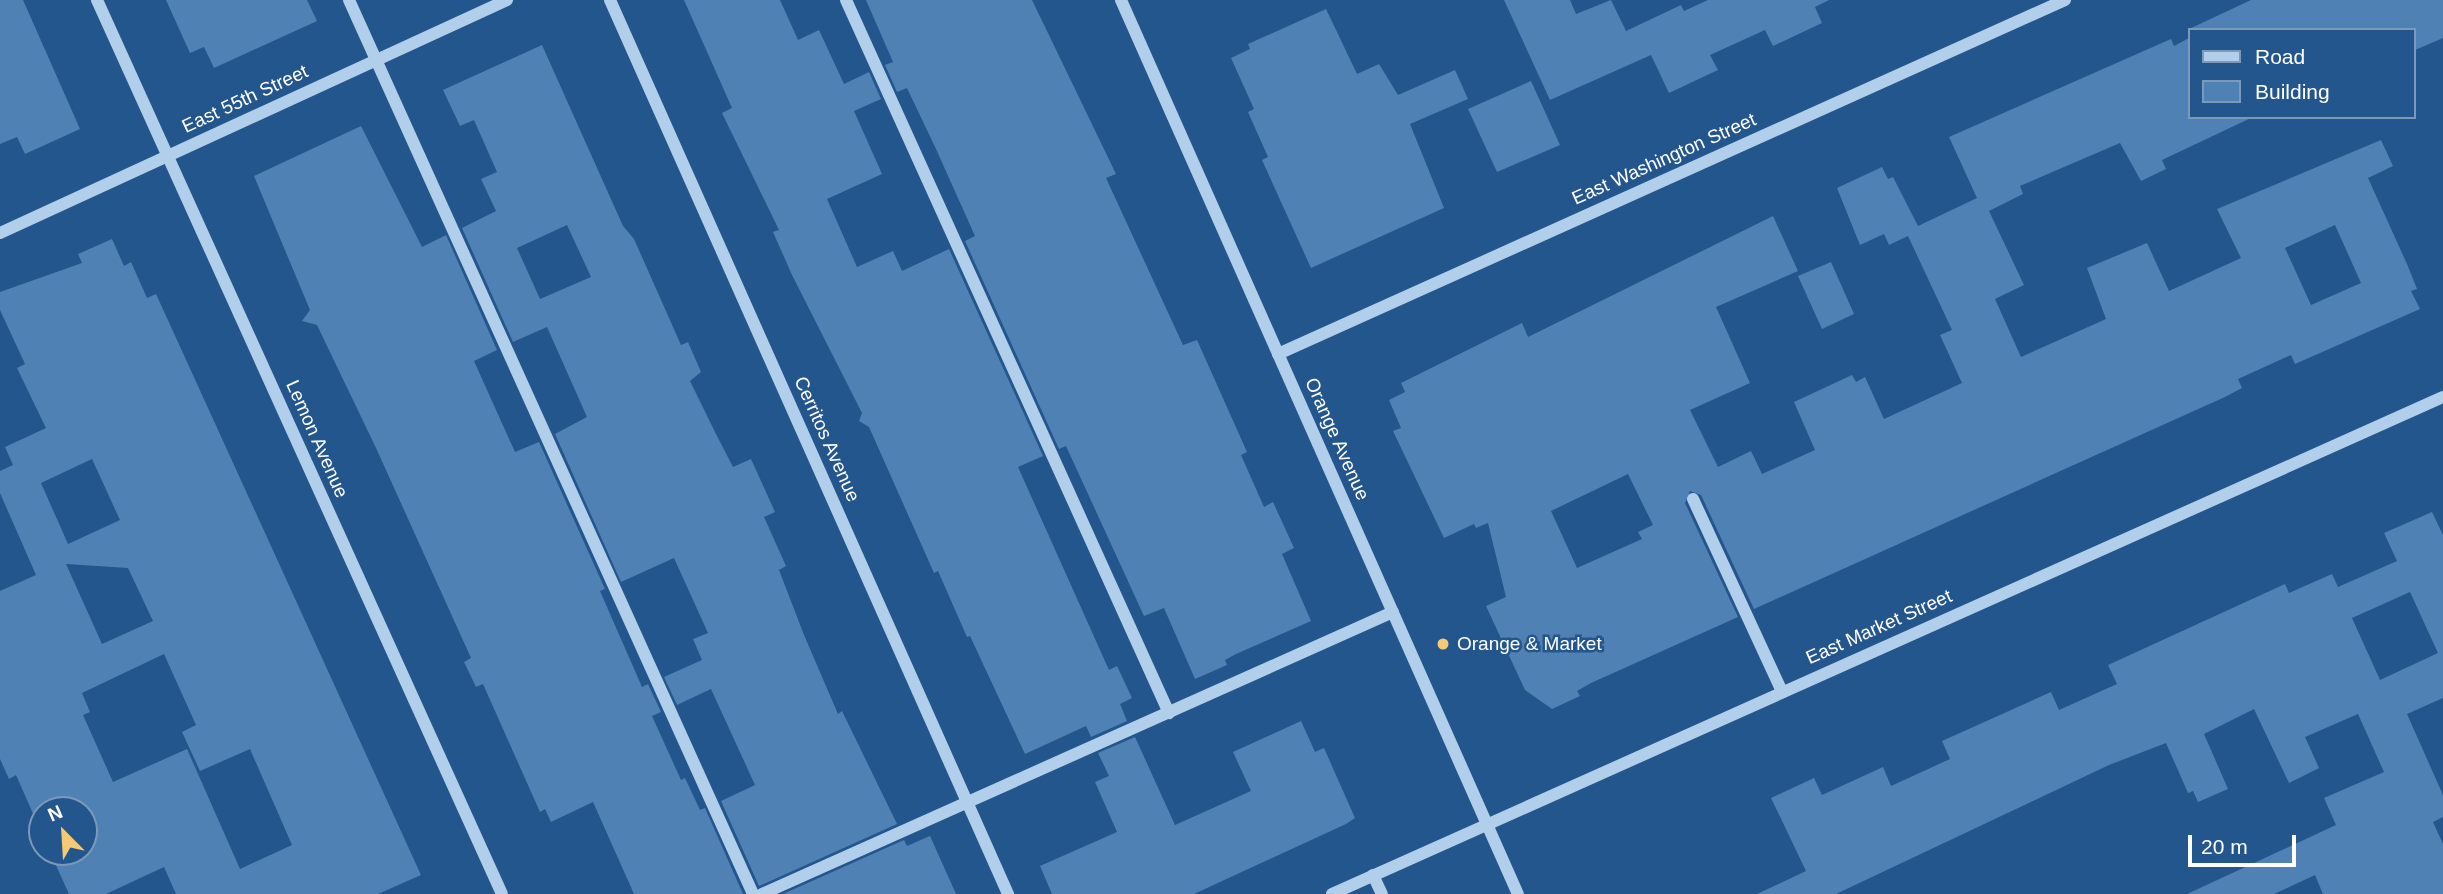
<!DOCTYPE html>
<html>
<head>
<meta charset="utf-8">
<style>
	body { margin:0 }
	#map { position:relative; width:2443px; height:894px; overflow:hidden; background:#23568c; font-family:Helvetica,sans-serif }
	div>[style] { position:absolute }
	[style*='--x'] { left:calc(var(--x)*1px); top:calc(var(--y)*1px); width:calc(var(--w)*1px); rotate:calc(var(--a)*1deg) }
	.building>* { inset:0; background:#5081b5 }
	.minor>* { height:12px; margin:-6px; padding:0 6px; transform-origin:6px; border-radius:6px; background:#b1ceeb }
	.dots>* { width:19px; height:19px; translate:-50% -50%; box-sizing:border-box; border:4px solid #23568c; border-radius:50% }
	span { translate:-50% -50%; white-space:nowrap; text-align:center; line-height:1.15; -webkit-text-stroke:5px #23568c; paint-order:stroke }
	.street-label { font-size:19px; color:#fff }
	.poi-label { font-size:19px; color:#fff }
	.left { translate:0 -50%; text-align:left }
	.legend { position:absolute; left:2188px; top:28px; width:228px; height:91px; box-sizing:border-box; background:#23568c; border:2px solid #7b9aba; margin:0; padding:9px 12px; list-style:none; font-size:21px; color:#fff }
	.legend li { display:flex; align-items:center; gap:14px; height:35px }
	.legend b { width:35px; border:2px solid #7b9aba }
	.north { position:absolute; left:28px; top:796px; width:70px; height:70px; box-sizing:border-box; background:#23568c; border:2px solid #7b9aba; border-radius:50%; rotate:336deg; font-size:19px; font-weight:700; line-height:28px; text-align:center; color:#fff }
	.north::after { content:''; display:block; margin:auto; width:24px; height:32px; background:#f6ca73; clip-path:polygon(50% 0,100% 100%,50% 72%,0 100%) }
	.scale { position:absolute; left:2188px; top:835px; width:108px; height:32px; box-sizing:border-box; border:4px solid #fff; border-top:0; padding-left:9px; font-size:21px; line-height:24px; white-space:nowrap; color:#fff; -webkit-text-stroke:5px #23568c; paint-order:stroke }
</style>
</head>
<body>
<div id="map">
	<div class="building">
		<i style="clip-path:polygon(0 0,23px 0,80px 129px,25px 154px,17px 137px,0 144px)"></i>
		<i style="clip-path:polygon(166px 0,307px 0,317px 21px,214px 68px,204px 47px,190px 53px)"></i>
		<i style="clip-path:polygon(684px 0,780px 0,798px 40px,819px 30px,844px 84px,869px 72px,881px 99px,854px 111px,882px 174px,827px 199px,857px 267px,893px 251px,902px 271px,949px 249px,1043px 456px,1018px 467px,1109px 670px,1117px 666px,1132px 698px,1120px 704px,1127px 721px,1091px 737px,1086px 726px,1025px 754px,970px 636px,967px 637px,938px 571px,934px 573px,869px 427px,859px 421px,862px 413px,792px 275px,773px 232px,779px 230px,722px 113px,732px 108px)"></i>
		<i style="clip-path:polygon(866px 0,1032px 0,1116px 174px,1106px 178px,1183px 345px,1197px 340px,1247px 452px,1241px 455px,1264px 507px,1273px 502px,1294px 548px,1282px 554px,1311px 621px,1236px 654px,1225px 660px,1227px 665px,1195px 679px,1164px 608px,1144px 616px,1066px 446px,1059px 449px,965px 241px,975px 236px,936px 149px,907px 88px,897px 92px,885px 65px,893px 62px)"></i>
		<i style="clip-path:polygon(1504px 0,1570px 0,1576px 14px,1611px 0,1626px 31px,1681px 5px,1684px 11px,1708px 0,1829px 0,1815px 7px,1822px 23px,1773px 46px,1765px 30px,1710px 55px,1718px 70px,1669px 93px,1651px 55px,1550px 100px)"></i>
		<i style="clip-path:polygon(2251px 0,2443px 0,2443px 38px,2415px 50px,2413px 30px,2187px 30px)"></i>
		<i style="clip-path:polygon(1326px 9px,1357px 74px,1379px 64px,1398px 95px,1455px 70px,1468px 99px,1410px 124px,1444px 208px,1311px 268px,1262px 160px,1268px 157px,1248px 112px,1254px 109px,1231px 58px,1250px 49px,1248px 44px)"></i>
		<i style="clip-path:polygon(evenodd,2189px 38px,2189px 117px,2253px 117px,2162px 160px,2166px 169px,2141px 181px,2120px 143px,2020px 186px,2023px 194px,1989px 211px,2024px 285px,1995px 299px,2021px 357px,2106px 319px,2087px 268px,2147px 243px,2169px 291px,2241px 258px,2217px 209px,2381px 140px,2393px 166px,2368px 178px,2407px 264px,2417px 289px,2411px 291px,2420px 309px,2295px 364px,2291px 355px,2238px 379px,2242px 388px,2225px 397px,1754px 609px,1701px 495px,1690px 491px,1685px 503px,1738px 617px,1591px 683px,1577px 691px,1580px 696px,1552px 709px,1525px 690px,1486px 606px,1506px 597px,1488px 523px,1476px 528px,1474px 524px,1444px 538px,1393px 431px,1401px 428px,1389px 400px,1405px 392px,1401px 383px,1522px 323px,1528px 337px,1773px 216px,1798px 271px,1716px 307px,1750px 383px,1690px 410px,1718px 467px,1751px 451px,1762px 474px,1815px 450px,1794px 402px,1852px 375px,1856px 382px,1865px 377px,1884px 419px,1962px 383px,1940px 335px,1952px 330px,1908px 236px,1889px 245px,1884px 234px,1860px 245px,1837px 188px,1882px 167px,1888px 179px,1893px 177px,1918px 226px,1977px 198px,1949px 137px,2171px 39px,2174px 46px,2189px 38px,2335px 225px,2361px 283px,2311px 305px,2285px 248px,2335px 225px,2189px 38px,1628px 474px,1653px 525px,1638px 532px,1642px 539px,1577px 568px,1551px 511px,1628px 474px)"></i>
		<i style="clip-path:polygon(evenodd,542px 45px,623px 226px,634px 239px,681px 345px,688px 342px,701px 372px,690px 381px,716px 434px,733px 467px,751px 459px,775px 512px,764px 517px,786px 566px,779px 570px,804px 635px,838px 714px,842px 711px,897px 824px,759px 886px,721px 801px,755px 785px,711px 689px,677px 705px,664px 677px,702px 660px,693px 639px,708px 633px,674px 558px,621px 582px,555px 434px,587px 417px,547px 327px,513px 342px,462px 228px,496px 211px,481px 179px,497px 172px,474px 120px,460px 126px,443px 90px,542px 45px,567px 225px,591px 277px,540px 299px,517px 248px,567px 225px)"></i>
		<i style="clip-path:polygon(1531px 81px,1560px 145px,1497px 172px,1468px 109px)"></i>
		<i style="clip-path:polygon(361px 126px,422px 247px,446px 235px,497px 350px,474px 361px,515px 452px,539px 442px,605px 589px,600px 591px,642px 687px,648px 684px,661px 712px,652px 716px,681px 780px,685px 778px,700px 810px,705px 808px,743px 894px,634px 894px,593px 802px,551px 822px,545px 809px,540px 812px,483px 684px,476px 687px,464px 662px,471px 658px,376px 448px,317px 325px,302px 321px,310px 310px,254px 176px)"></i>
		<i style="clip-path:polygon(evenodd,112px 239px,124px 266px,131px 262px,147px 298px,156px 294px,421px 875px,378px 894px,176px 894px,164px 867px,106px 894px,69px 894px,50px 852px,84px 852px,84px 810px,42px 810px,42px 834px,16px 775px,9px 779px,0 759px,0 591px,36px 575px,0 493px,0 471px,13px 465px,5px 447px,46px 428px,17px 368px,25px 364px,0 310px,0 292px,82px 263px,78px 254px,112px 239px,92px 459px,120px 520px,68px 544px,41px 483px,92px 459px,112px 239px,66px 564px,128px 568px,153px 621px,102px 644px,66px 564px,112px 239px,164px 654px,196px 725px,182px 732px,200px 771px,250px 749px,292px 845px,240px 869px,187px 749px,113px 782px,83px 715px,90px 712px,82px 693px,164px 654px)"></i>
		<i style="clip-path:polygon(1831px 262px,1854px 314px,1822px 329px,1798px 276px)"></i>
		<i style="clip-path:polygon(evenodd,2432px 512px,2443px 535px,2443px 698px,2407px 714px,2443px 795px,2443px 817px,2433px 822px,2443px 844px,2443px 894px,2323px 894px,2315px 875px,2274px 894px,2187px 894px,2336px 825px,2324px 798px,2384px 772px,2358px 714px,2305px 737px,2319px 768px,2289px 783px,2254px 709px,2204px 734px,2228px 789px,2198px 802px,2193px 791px,2188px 793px,2166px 743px,2109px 765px,1836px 894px,1757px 894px,1806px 871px,1771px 798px,1814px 778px,1822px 795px,1883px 767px,1891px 786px,1950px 759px,1942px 741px,2051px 692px,2059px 710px,2117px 684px,2108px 665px,2285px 584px,2289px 593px,2332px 574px,2338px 587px,2397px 561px,2384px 533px,2432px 512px,2410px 592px,2438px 653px,2380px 680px,2352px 618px,2410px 592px)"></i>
		<i style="clip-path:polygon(1301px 721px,1315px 752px,1324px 748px,1355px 818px,1346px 824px,1194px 894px,1052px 894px,1040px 866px,1117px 832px,1095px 782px,1109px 776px,1098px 753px,1135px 737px,1175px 825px,1251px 791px,1233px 752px)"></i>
		<i style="clip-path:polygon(930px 836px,956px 894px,783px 894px,904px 840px,907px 846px)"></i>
	</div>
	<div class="minor">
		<i style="--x:97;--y:0;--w:981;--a:65.63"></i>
		<i style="--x:349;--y:0;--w:981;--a:65.68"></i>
		<i style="--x:610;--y:0;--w:979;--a:66"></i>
		<i style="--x:846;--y:0;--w:783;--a:65.63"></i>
		<i style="--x:1121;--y:0;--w:978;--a:66.06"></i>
		<i style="--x:0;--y:233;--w:558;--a:-24.68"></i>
		<i style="--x:1278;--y:354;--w:863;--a:-24.22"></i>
		<i style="--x:1693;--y:499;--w:213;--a:65.2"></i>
		<i style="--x:1373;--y:875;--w:21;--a:65"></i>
		<i style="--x:762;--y:894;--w:691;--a:-24.08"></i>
		<i style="--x:1332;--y:894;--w:1217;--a:-24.1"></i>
	</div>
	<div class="dots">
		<i style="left:1443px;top:644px;background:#f6ca73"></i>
	</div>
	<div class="street-label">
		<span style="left:245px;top:99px;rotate:-25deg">East 55th Street</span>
		<span style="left:1664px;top:159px;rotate:-24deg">East Washington Street</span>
		<span style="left:317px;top:439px;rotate:66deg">Lemon Avenue</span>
		<span style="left:827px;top:439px;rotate:66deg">Cerritos Avenue</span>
		<span style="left:1337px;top:439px;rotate:66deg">Orange Avenue</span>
		<span style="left:1879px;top:627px;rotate:-24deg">East Market Street</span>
	</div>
	<div class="poi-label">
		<span class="left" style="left:1457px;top:644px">Orange &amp; Market</span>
	</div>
	<ul class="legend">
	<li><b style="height:9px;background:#b1ceeb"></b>Road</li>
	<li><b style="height:19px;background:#5081b5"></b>Building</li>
	</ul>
	<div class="north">N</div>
	<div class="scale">20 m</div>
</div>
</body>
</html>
